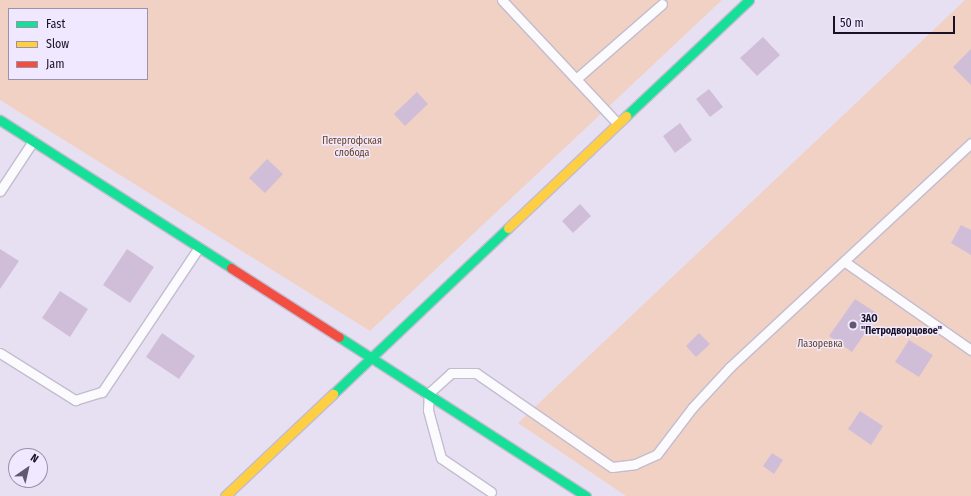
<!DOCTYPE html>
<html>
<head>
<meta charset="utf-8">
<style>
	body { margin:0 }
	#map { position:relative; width:971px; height:496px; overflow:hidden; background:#e7e0f3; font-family:"Fira Sans Condensed",sans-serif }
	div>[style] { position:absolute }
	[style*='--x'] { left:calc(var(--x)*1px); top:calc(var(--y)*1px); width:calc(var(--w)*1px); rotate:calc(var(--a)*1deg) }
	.green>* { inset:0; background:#f0d1c3 }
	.building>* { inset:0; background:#d0bed8 }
	.roads { filter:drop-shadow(1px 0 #c3bccf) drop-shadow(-1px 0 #c3bccf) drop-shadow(0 1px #c3bccf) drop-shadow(0 -1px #c3bccf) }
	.lane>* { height:9px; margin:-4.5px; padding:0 4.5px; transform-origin:4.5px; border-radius:4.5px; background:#fbfafd }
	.fast>* { height:9px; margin:-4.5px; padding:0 4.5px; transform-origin:4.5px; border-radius:4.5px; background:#16e098 }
	.slow>* { height:9px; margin:-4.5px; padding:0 4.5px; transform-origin:4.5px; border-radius:4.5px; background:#ffcf43 }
	.jam>* { height:9px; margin:-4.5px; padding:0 4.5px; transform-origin:4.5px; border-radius:4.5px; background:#f24e42 }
	.dots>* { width:11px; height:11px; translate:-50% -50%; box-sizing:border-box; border:2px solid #f0e8ff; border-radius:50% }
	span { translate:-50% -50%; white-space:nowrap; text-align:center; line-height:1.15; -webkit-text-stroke:3px #f0e8ff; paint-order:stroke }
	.park-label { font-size:10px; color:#643f1b }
	.poi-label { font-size:10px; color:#191125; font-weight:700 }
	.left { translate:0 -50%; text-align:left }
	.legend { position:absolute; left:8px; top:8px; width:140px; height:72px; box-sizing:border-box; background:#f0e8ff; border:1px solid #9a92a8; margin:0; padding:5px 7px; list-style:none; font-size:12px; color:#191125 }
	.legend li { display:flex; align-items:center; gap:8px; height:20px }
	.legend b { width:20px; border:1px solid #9a92a8 }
	.north { position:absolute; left:8px; top:448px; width:40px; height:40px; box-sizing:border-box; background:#f0e8ff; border:1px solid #9a92a8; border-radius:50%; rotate:34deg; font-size:11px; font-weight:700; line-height:16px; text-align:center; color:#191125 }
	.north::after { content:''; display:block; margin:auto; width:14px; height:18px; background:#61596d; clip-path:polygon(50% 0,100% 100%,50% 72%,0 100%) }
	.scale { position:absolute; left:833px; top:16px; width:122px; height:18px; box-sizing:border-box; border:2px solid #191125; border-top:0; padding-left:5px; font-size:12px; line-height:14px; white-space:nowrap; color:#191125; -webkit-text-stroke:3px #f0e8ff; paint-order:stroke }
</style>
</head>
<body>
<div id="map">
	<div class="green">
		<i style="clip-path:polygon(evenodd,0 0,722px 0,370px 331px,0 100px,0 0,9px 9px,147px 9px,147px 79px,9px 79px,9px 9px)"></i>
		<i style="clip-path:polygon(965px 0,971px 0,971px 496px,626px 496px,518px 423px)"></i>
	</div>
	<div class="building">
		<i style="clip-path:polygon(763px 37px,780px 55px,757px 76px,740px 58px)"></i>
		<i style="clip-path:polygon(971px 49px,971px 85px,953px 67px)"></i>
		<i style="clip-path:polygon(709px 89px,723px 107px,710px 117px,696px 99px)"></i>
		<i style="clip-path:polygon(417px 92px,428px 104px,405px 126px,394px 114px)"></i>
		<i style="clip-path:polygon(680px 123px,692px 140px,675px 153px,663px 136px)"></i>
		<i style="clip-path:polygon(267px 159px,283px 174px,265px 193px,249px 178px)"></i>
		<i style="clip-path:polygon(580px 204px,591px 216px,573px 233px,562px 221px)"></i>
		<i style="clip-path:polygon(961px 225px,971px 230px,971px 255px,951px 243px)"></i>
		<i style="clip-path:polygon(0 249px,19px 261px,0 289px)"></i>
		<i style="clip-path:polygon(127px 249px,154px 267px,130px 303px,103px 285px)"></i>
		<i style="clip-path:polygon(60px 291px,88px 309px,70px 337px,42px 318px)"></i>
		<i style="clip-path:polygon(855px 299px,878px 314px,852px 352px,829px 336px)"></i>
		<i style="clip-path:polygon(162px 333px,195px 356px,179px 379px,146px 357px)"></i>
		<i style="clip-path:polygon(699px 333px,710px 344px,696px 357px,686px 346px)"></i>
		<i style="clip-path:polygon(909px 340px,933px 355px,919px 377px,895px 362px)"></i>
		<i style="clip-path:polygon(860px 411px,883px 426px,871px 445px,848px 429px)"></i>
		<i style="clip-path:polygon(772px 453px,783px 460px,774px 474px,763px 466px)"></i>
	</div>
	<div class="roads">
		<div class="lane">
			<i style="--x:502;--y:0;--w:168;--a:46.9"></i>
			<i style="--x:576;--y:79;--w:114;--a:-41.1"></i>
			<i style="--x:0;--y:191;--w:60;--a:-56.6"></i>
			<i style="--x:845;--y:262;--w:154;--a:34.9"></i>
			<i style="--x:0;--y:353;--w:89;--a:32.1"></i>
			<i style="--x:75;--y:400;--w:28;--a:-17"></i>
			<i style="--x:102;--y:392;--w:174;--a:-56.2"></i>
			<i style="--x:491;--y:492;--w:60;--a:-145.8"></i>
			<i style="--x:441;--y:458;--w:50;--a:-105.2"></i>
			<i style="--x:428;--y:410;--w:17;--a:-87"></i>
			<i style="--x:429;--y:393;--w:30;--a:-42"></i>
			<i style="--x:451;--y:373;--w:25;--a:0"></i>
			<i style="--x:476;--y:373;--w:165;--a:34.7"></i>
			<i style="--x:612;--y:467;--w:23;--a:-7"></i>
			<i style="--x:635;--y:464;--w:24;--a:-24"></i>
			<i style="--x:657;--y:454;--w:58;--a:-52.7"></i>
			<i style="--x:692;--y:408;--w:56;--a:-47.2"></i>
			<i style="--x:730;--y:367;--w:329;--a:-42.9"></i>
		</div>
		<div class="fast">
			<i style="--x:626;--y:116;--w:169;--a:-43.3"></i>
			<i style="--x:0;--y:120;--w:274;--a:32.6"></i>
			<i style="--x:339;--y:337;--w:294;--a:32.8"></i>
			<i style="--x:333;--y:394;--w:241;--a:-43.5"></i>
		</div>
		<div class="slow">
			<i style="--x:508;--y:228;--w:163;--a:-43.5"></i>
			<i style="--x:225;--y:496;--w:149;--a:-43.4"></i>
		</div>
		<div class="jam">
			<i style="--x:231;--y:268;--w:128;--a:32.6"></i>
		</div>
	</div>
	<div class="dots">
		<i style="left:853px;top:325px;background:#61596d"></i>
	</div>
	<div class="park-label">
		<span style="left:352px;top:147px">Петергофская<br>слобода</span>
		<span style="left:820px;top:345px">Лазоревка</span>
	</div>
	<div class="poi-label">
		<span class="left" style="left:861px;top:325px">ЗАО<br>"Петродворцовое"</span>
	</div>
	<ul class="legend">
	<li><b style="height:5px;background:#16e098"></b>Fast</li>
	<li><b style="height:5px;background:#ffcf43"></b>Slow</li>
	<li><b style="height:5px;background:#f24e42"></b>Jam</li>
	</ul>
	<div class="north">N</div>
	<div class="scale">50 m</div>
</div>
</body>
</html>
